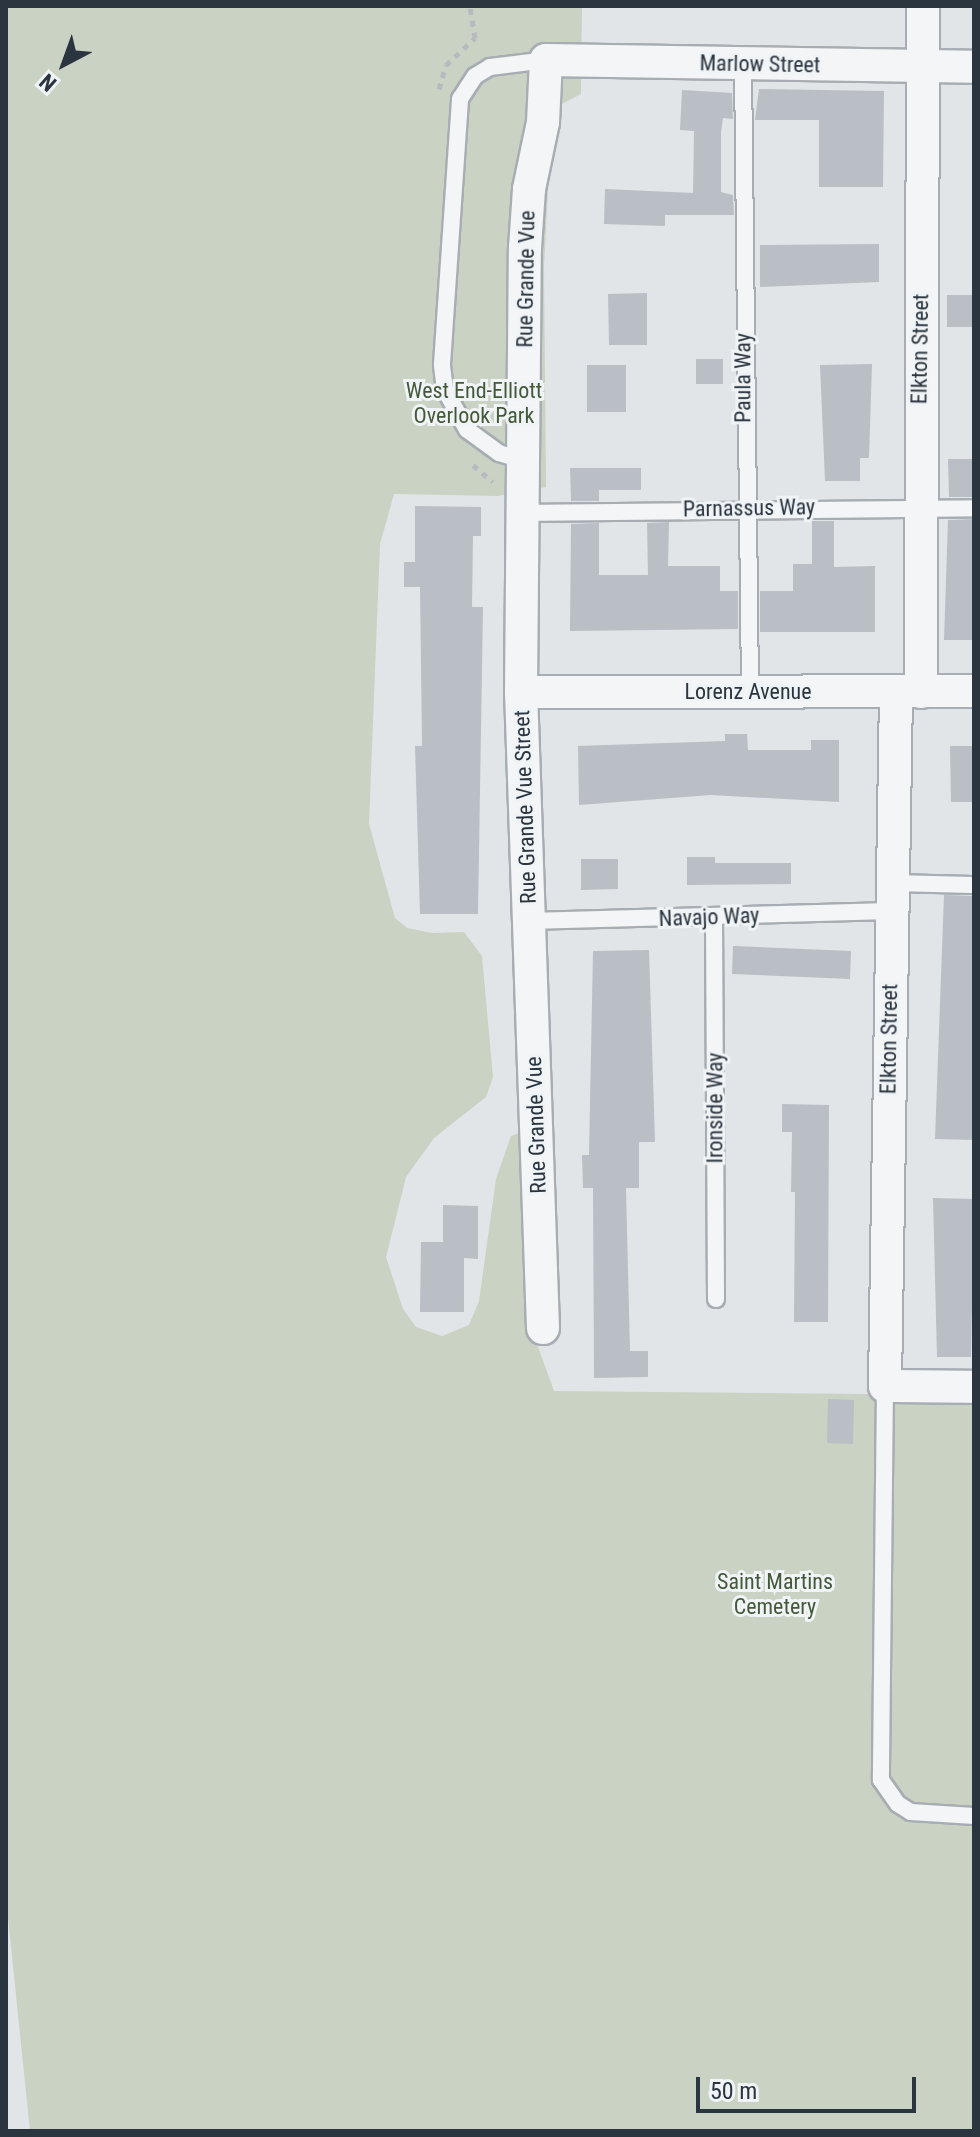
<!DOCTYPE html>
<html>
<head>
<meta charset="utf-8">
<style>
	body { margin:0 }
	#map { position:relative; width:980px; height:2137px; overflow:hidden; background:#e1e5e8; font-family:"Roboto Condensed",sans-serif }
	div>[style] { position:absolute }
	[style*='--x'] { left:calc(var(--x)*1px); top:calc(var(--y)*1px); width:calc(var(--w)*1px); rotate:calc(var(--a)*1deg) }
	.green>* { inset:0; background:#c9d2c3 }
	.building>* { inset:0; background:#b9bfc5 }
	.path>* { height:5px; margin-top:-2.5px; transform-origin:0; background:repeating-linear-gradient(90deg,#b7bbc0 0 6px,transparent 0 12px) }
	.roads { filter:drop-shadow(2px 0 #a7adb2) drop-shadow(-2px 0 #a7adb2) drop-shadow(0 2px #a7adb2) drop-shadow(0 -2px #a7adb2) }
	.lane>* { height:16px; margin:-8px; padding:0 8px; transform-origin:8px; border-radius:8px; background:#f3f5f7 }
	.street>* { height:32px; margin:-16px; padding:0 16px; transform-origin:16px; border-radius:16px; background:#f3f5f7 }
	span { translate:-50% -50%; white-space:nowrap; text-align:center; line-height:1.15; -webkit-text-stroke:6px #f0f4f6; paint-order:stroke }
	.street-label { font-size:22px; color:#2b353f }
	.park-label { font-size:22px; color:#445939 }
	.frame { position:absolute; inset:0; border:8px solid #2b353f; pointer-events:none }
	.north { position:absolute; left:24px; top:24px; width:80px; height:80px; -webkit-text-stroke:6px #f0f4f6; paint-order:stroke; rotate:221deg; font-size:22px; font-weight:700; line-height:32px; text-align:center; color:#2b353f }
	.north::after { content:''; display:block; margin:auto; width:28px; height:36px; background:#2b353f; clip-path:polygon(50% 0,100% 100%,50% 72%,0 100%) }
	.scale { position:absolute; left:696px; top:2077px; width:220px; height:36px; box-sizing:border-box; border:4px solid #2b353f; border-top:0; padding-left:10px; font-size:24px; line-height:28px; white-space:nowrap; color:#2b353f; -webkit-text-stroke:6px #f0f4f6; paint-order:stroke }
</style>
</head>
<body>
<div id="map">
	<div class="green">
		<i style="clip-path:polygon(6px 6px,582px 6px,581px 94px,562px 104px,551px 132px,544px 268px,546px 487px,498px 496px,394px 494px,380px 544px,369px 824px,395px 918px,407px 928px,432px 933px,464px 932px,482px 956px,493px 1077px,486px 1097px,434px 1138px,406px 1177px,386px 1257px,403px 1309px,416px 1327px,442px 1336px,469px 1325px,479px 1301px,496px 1179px,511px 1136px,522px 1132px,528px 1319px,554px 1391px,974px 1395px,974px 2131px,30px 2131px,6px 1898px)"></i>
	</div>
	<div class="building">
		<i style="clip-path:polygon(759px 89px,884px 91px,883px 187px,819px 187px,819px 120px,755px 120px)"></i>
		<i style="clip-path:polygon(682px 90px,732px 93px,733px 119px,723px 118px,721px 132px,721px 192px,733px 195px,734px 215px,665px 215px,665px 226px,604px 224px,605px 189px,693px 193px,694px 131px,680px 130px)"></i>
		<i style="clip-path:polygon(879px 244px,879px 282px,760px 287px,760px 245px)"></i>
		<i style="clip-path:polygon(647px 293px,647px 345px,609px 345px,608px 294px)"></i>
		<i style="clip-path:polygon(947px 295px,974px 295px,974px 327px,947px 327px)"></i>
		<i style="clip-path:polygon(696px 359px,723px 359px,723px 384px,696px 384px)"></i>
		<i style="clip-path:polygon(872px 364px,869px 458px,860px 458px,860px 481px,825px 481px,820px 365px)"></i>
		<i style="clip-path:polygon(587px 365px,626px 365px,626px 412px,587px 412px)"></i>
		<i style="clip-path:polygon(948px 459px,974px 459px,974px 497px,949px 497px)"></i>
		<i style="clip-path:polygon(570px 468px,641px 468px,641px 490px,599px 490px,599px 501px,571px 501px)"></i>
		<i style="clip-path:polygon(415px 506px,481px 507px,481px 536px,473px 536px,472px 607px,483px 607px,478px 914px,420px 914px,415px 746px,422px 746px,420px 587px,404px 587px,404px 562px,415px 562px)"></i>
		<i style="clip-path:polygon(974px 519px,972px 640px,944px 640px,948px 520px)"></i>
		<i style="clip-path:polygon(812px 521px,834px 521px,834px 567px,875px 566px,875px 632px,760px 632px,760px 591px,793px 591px,793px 564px,812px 564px)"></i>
		<i style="clip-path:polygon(669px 522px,668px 566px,720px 566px,720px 591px,738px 591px,738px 629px,570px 631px,571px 524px,599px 523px,599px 575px,648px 575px,647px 523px)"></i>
		<i style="clip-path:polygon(725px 734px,747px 734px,748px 750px,811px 750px,811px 740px,839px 740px,839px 802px,711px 795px,579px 805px,578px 746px,725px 741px)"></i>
		<i style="clip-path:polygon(950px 746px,974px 746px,974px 802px,951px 802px)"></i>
		<i style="clip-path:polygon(687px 857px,715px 857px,715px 863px,791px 863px,791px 884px,687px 885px)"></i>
		<i style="clip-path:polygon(581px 859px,618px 859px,618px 889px,581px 890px)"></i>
		<i style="clip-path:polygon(944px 895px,974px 896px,974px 1140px,935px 1139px)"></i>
		<i style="clip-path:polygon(733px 946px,851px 951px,850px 979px,732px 974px)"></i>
		<i style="clip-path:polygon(649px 950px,655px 1142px,639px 1142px,639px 1188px,626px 1188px,630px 1351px,648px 1351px,648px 1377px,594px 1378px,593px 1188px,583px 1188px,582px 1155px,589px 1155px,593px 951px)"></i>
		<i style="clip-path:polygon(782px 1104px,829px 1105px,828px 1322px,794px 1322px,795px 1192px,791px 1192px,792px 1132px,782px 1132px)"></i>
		<i style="clip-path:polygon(933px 1198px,974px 1199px,971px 1357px,937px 1357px)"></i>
		<i style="clip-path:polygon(443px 1205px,478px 1206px,478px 1259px,464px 1258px,464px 1312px,420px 1312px,421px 1242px,443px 1242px)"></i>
		<i style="clip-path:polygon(828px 1399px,854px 1400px,853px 1444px,827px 1443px)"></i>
	</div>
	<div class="path">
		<i style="--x:439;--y:89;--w:25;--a:-74"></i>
		<i style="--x:446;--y:65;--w:40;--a:-43"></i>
		<i style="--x:475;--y:38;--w:32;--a:-99"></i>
		<i style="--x:473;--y:465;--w:26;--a:40"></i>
	</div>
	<div class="roads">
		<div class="lane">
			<i style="--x:743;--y:64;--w:628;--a:89.36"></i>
			<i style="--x:523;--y:460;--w:25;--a:-164"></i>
			<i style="--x:499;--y:453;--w:39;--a:-144"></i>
			<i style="--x:467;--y:430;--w:46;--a:-118.8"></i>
			<i style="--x:445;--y:390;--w:26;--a:-97"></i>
			<i style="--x:442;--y:364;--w:266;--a:-86.1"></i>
			<i style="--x:460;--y:99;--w:27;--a:-57"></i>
			<i style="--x:475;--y:76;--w:17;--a:-31"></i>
			<i style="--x:490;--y:67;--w:56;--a:-7.1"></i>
			<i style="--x:525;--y:513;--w:449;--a:-0.6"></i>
			<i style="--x:892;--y:883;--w:82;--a:1.4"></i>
			<i style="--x:714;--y:917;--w:382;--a:89.7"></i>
			<i style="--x:528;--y:921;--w:363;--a:-1.6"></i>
			<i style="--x:885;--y:1386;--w:394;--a:90.6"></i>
			<i style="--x:881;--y:1780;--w:29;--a:55"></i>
			<i style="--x:898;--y:1804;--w:15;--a:32"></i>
			<i style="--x:911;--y:1812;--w:63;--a:3.6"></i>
		</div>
		<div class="street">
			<i style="--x:521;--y:692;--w:453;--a:-0.1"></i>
			<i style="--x:896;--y:692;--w:694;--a:90.91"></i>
			<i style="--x:885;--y:1386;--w:89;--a:0.6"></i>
			<i style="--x:921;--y:692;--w:686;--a:-89.83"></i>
			<i style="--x:543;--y:1328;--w:636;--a:-91.98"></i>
			<i style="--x:521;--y:692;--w:444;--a:-89.5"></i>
			<i style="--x:525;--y:248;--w:59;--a:-86.1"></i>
			<i style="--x:529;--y:189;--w:68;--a:-78.2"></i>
			<i style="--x:543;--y:122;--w:62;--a:-87.2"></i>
			<i style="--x:546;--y:60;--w:428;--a:0.9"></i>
		</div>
	</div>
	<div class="street-label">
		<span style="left:760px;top:64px;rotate:1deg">Marlow Street</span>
		<span style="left:526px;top:279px;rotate:-89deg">Rue Grande Vue</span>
		<span style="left:920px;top:349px;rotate:-89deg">Elkton Street</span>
		<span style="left:743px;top:378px;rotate:-90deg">Paula Way</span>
		<span style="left:749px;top:508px;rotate:-1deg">Parnassus Way</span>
		<span style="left:748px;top:692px">Lorenz Avenue</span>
		<span style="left:525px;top:807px;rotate:-92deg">Rue Grande Vue Street</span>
		<span style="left:709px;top:917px;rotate:-2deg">Navajo Way</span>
		<span style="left:889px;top:1039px;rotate:-89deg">Elkton Street</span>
		<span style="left:715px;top:1108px;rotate:-90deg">Ironside Way</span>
		<span style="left:536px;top:1125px;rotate:-92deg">Rue Grande Vue</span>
	</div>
	<div class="park-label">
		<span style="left:474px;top:403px">West End-Elliott<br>Overlook Park</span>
		<span style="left:775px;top:1594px">Saint Martins<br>Cemetery</span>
	</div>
	<div class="frame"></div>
	<div class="north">N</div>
	<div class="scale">50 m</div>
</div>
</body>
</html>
